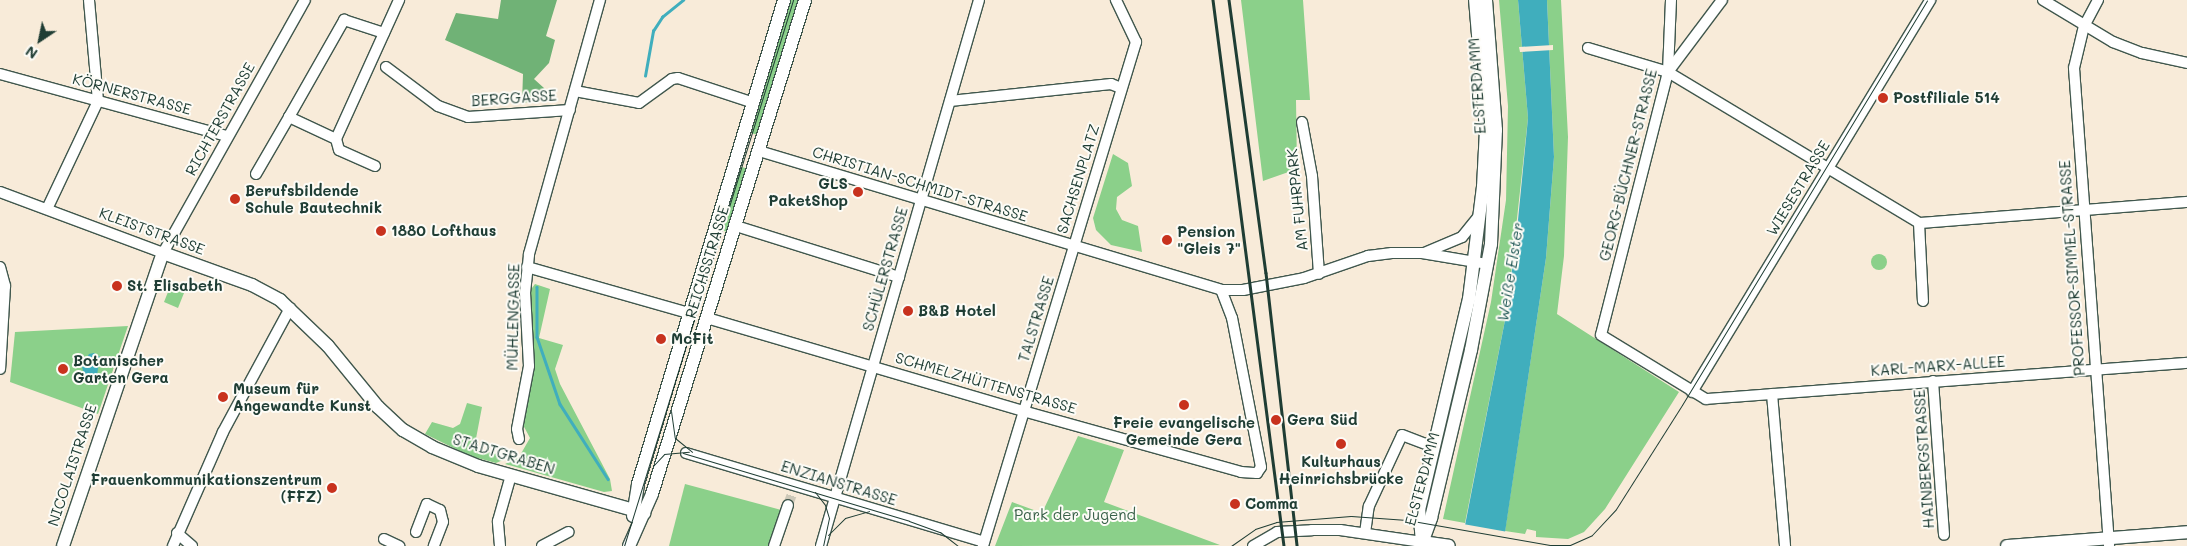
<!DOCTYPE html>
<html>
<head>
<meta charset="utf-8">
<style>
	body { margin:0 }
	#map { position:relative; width:2187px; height:546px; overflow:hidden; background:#f8ebd9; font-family:Mali,sans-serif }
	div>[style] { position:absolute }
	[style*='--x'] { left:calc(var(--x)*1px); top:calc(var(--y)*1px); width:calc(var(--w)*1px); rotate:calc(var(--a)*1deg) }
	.green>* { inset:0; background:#8bd08a }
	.round { border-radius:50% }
	.forest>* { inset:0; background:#70b276 }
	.water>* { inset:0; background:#40aebd }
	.pier>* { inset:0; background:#f8ebd9 }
	.stream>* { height:2.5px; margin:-1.25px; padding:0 1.25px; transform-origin:1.25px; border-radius:1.25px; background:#40aebd }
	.minor-tunnel>* { height:10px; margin-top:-5px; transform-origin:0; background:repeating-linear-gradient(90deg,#cdc8b8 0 10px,transparent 0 15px) }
	.roads { filter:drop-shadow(1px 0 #40574d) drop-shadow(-1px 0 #40574d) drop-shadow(0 1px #40574d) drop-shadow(0 -1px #40574d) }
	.minor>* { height:10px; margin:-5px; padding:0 5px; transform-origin:5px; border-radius:5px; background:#fff }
	.major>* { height:12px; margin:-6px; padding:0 6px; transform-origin:6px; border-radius:6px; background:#fff }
	.tram>* { height:1px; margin:-0.5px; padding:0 0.5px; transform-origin:0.5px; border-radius:0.5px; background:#1f3d34 }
	.rail>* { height:2.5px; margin:-1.25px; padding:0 1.25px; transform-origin:1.25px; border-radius:1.25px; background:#1f3d34 }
	.dots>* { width:14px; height:14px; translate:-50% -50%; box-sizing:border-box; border:2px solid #fdfcf7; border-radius:50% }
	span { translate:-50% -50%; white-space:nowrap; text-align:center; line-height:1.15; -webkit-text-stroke:4px #fdfcf7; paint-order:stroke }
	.street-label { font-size:15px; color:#1f3d34 }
	.poi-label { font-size:15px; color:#1f3d34; font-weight:700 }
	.left { translate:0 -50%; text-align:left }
	.right { translate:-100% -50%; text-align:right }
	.park-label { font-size:15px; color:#3a624a }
	.water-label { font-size:16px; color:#295f5d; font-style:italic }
	.north { position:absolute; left:15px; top:15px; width:50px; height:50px; -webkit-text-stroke:4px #fdfcf7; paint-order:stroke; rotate:214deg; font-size:14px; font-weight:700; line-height:20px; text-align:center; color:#1f3d34 }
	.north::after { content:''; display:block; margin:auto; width:18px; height:22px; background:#1f3d34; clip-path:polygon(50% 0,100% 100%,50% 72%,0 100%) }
</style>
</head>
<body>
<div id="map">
	<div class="green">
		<i style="clip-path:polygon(788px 0,802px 0,758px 135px,751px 133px)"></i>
		<i style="clip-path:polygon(1241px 0,1303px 0,1310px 100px,1296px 100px,1297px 169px,1263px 181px)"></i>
		<i style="clip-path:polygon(1499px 0,1518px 0,1528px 118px,1507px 310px,1465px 523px,1443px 519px,1491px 302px,1506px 200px,1508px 106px)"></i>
		<i style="clip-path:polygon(1547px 0,1561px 0,1568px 137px,1564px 256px,1557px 314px,1679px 392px,1605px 509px,1584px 532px,1568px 539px,1536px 537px,1536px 531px,1527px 529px,1525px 534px,1505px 531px,1546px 258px,1554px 157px)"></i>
		<i style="clip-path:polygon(1113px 154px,1128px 163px,1132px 186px,1117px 197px,1116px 209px,1122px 220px,1138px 226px,1142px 252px,1111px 245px,1096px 230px,1093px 218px)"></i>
		<i style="clip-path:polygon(737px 166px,750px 169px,731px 233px,717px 229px)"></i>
		<i class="round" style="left:1871px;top:254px;width:16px;height:16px"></i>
		<i style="clip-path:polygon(172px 282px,186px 288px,178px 308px,164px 302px)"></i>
		<i style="clip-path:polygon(535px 284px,550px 289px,539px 338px,563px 345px,555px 369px,560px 384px,610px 479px,612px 491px,604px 492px,505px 464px,519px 457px,530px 438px,522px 423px,529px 292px)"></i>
		<i style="clip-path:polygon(128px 326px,98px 414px,10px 382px,15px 332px)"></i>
		<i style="clip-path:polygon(467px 403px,482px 407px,474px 449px,501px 455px,512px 453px,510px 457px,496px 463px,470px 456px,425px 434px,432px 422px,453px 428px,460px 424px)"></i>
		<i style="clip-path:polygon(1078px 436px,1124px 450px,1104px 502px,1220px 545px,995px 546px,1012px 502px,1042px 513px)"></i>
		<i style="clip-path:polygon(685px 484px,785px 511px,773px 546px,669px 546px)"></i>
	</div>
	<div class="forest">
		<i style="clip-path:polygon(501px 0,557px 0,546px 36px,555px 40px,549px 63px,534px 79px,544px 88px,549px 99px,522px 103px,523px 74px,445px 40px,456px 13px,498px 19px)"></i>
	</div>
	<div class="water">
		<i style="clip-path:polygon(1518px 0,1547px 0,1554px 157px,1546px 258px,1503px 546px,1461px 546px,1507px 310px,1518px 220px,1528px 118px)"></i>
		<i style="clip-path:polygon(94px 353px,100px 357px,96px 381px,85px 377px,82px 367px,89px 354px)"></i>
	</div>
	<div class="pier">
		<i style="clip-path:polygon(1553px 45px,1553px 50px,1520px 52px,1519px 47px)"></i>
		<i style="clip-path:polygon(1463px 524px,1508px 532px,1506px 546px,1459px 546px)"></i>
	</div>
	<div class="stream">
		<i style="--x:645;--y:76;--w:46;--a:-79.9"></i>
		<i style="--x:653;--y:31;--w:17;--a:-57"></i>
		<i style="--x:662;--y:17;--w:27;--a:-39"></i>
		<i style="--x:537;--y:287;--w:50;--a:90"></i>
		<i style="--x:537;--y:337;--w:71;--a:71.1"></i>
		<i style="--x:560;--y:404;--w:89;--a:57.4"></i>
	</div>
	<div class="minor-tunnel">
		<i style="--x:788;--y:505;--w:12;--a:-70"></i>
	</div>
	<div class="roads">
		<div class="minor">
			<i style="--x:1671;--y:0;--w:72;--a:92.4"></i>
			<i style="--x:1668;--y:72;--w:271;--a:104.3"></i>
			<i style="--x:1601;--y:335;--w:123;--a:31.4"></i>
			<i style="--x:1706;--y:399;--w:482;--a:-4.3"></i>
			<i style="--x:2043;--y:0;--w:82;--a:31"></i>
			<i style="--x:2113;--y:42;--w:31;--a:21"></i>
			<i style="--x:2142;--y:53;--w:46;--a:12.5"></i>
			<i style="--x:2098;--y:0;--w:30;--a:118"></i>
			<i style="--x:2084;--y:26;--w:43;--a:103.4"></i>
			<i style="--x:2074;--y:68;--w:479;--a:85.8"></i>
			<i style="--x:1588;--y:48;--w:84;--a:16.7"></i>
			<i style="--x:1668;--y:72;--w:293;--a:31"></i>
			<i style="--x:1919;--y:223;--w:269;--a:-4.5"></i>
			<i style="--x:386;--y:67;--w:65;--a:36.9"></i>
			<i style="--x:438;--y:106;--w:32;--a:20"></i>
			<i style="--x:468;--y:117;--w:102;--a:-3.9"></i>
			<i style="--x:1668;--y:72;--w:90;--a:-53.1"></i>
			<i style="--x:0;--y:74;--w:235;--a:15.3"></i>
			<i style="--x:575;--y:91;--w:65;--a:10.6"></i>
			<i style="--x:639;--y:103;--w:41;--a:-36"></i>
			<i style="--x:672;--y:79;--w:6;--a:-9"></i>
			<i style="--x:678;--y:78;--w:80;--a:18.2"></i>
			<i style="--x:950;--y:101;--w:162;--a:-6"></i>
			<i style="--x:1111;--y:84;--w:11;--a:22"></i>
			<i style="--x:1302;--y:122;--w:55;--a:79.5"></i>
			<i style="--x:1312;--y:176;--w:98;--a:85.9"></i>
			<i style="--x:336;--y:139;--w:52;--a:-154.9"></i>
			<i style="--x:289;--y:117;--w:112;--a:-60.4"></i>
			<i style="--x:344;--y:20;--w:42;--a:18"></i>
			<i style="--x:759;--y:151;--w:482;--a:16.7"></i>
			<i style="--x:1221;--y:290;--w:22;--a:0"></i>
			<i style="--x:1243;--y:290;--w:62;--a:-11.1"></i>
			<i style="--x:1304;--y:278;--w:68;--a:-19"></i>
			<i style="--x:1368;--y:256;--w:24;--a:-7"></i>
			<i style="--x:1392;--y:253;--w:30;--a:0"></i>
			<i style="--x:1422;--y:253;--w:67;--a:9.5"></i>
			<i style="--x:375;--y:166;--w:39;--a:-156"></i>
			<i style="--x:339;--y:150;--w:11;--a:-105"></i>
			<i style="--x:336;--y:139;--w:153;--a:-65.6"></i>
			<i style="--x:256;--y:174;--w:66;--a:-59.9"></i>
			<i style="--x:0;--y:192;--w:174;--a:20.5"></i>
			<i style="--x:163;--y:253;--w:290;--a:-60.7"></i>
			<i style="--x:47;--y:209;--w:119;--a:-64.7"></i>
			<i style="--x:98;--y:101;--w:101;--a:-95.1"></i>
			<i style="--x:1919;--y:223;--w:78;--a:87.1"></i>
			<i style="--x:736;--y:226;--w:171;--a:17.4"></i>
			<i style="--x:1424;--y:253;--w:41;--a:-22.8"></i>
			<i style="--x:1462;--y:237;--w:27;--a:-51"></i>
			<i style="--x:0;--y:267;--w:20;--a:75"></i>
			<i style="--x:5;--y:286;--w:83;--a:93.4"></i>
			<i style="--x:527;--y:267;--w:168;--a:15.9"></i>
			<i style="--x:707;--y:318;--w:329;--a:16.4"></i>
			<i style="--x:1023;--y:411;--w:226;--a:15.6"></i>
			<i style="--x:1241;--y:472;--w:16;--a:4"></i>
			<i style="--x:1257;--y:473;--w:7;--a:-56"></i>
			<i style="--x:1261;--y:467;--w:152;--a:-101"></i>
			<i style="--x:1232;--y:318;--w:30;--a:-111"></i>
			<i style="--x:1933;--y:381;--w:154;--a:85.9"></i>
			<i style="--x:1692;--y:392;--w:459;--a:-58.7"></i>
			<i style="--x:1772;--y:394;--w:153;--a:85.1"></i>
			<i style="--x:519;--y:439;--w:10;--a:-101"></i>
			<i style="--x:517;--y:429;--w:64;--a:-79.2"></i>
			<i style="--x:529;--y:366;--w:73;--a:-93.1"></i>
			<i style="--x:525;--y:293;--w:39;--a:-84"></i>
			<i style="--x:529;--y:254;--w:264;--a:-74.4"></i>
			<i style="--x:686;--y:453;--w:311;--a:16.6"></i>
			<i style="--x:416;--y:532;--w:30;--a:-69"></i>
			<i style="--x:427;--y:504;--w:14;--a:25"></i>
			<i style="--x:440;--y:510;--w:12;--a:76"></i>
			<i style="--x:443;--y:522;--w:26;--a:111"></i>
			<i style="--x:177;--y:533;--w:20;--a:41"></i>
			<i style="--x:1365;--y:533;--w:27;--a:-82"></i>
			<i style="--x:1369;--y:506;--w:78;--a:-65.1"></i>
			<i style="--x:1402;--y:435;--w:34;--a:21"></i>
			<i style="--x:384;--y:539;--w:17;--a:25"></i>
			<i style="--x:173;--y:546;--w:124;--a:-66.3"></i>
			<i style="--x:223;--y:432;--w:141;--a:-61.6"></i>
			<i style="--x:500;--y:546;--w:25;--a:-95"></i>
			<i style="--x:498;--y:521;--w:48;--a:-74.2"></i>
			<i style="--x:542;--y:546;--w:30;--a:-28"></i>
			<i style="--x:774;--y:546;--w:43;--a:-71.1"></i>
			<i style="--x:821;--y:546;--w:568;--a:-73.86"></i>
			<i style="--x:983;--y:546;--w:527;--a:-73.11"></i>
			<i style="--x:1136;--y:42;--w:47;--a:-115.5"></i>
			<i style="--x:1253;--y:546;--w:28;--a:-30"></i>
			<i style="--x:1277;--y:532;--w:35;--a:-3"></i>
			<i style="--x:1312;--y:530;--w:28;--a:0"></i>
			<i style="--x:1340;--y:530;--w:83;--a:8.3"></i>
		</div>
		<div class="major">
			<i style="--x:633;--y:516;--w:32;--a:-81"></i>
			<i style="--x:638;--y:484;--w:506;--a:-73.21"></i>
			<i style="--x:1422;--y:542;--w:32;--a:-95"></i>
			<i style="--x:1419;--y:510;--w:217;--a:-76.7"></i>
			<i style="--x:1469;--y:299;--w:113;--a:-82.9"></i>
			<i style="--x:1483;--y:187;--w:57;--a:-87"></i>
			<i style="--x:1486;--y:130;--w:130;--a:-94.8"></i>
			<i style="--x:1422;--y:542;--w:27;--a:8"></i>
			<i style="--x:63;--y:546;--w:310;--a:-71.2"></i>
			<i style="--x:163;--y:253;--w:95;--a:19.8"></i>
			<i style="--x:252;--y:285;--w:32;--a:28"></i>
			<i style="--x:280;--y:300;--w:66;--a:43.8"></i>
			<i style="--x:328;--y:346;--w:79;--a:50.7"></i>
			<i style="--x:378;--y:407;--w:34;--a:43"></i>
			<i style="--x:403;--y:430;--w:34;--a:30"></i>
			<i style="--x:432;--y:447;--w:50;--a:22.4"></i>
			<i style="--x:478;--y:466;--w:173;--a:15.8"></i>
			<i style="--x:629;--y:546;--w:57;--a:-66.1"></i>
			<i style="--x:652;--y:494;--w:517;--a:-72.79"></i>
			<i style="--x:1421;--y:546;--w:30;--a:-70"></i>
			<i style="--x:1431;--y:518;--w:173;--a:-76.6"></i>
			<i style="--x:1471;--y:350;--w:108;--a:-79.3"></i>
			<i style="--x:1491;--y:244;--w:114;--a:-87.5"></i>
			<i style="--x:1496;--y:130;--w:130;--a:-94.4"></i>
			<i style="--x:2007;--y:546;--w:181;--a:-4.4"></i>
		</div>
	</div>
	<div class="tram">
		<i style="--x:671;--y:411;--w:27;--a:82"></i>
		<i style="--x:675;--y:438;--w:22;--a:39"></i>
		<i style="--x:683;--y:453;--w:236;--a:16.7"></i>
		<i style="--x:909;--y:521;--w:33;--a:20"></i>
		<i style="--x:940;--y:532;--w:23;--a:38"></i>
		<i style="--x:653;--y:466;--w:16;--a:-47"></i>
		<i style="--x:664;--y:454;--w:25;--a:-5"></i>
		<i style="--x:815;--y:492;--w:16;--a:52"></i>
		<i style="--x:825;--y:505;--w:14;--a:73"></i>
		<i style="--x:829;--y:518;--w:29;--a:102"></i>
		<i style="--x:828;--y:535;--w:24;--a:-45"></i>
		<i style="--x:845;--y:518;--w:25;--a:-16"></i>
		<i style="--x:624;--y:546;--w:572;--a:-72.8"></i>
		<i style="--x:1231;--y:546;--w:29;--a:-35"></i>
		<i style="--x:1255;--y:529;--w:22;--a:-18"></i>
		<i style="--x:1276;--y:522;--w:75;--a:-4.6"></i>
		<i style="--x:1351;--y:516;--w:56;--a:4.1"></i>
		<i style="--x:1407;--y:520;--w:145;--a:9.9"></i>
		<i style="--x:1550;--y:545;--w:20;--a:0"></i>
		<i style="--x:1570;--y:545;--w:24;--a:-24"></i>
		<i style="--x:1592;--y:535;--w:35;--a:-47"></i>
		<i style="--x:1616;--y:509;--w:123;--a:-57.6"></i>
		<i style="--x:1682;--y:405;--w:473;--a:-58.8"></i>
	</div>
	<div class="rail">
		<i style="--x:1213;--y:0;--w:551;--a:82.59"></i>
		<i style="--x:1229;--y:0;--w:275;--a:82.3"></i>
		<i style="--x:1266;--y:273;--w:275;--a:83.5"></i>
	</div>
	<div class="dots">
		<i style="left:1883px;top:98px;background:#c8321e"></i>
		<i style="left:858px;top:192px;background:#c8321e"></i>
		<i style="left:235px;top:199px;background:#c8321e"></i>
		<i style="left:381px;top:231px;background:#c8321e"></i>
		<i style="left:1167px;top:240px;background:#c8321e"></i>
		<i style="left:117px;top:286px;background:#c8321e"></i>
		<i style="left:908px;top:311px;background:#c8321e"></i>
		<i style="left:661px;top:339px;background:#c8321e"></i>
		<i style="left:63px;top:369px;background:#c8321e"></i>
		<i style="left:223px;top:397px;background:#c8321e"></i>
		<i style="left:1184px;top:405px;background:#c8321e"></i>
		<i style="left:1276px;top:420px;background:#c8321e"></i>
		<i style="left:1341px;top:444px;background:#c8321e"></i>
		<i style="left:332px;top:488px;background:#c8321e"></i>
		<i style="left:1235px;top:504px;background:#c8321e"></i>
	</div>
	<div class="street-label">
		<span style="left:1477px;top:86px;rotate:-94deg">ELSTERDAMM</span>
		<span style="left:132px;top:94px;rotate:15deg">KÖRNERSTRASSE</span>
		<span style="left:514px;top:98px;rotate:-4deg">BERGGASSE</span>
		<span style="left:220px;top:119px;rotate:-61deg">RICHTERSTRASSE</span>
		<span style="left:1628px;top:165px;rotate:-76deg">GEORG-BÜCHNER-STRASSE</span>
		<span style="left:1078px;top:179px;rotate:-73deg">SACHSENPLATZ</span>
		<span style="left:920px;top:184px;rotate:17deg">CHRISTIAN-SCHMIDT-STRASSE</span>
		<span style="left:1798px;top:188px;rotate:-59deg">WIESESTRASSE</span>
		<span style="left:1297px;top:200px;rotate:-96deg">AM FUHRPARK</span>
		<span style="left:152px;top:231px;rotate:20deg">KLEISTSTRASSE</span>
		<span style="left:707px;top:262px;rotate:-73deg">REICHSSTRASSE</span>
		<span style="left:2072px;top:268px;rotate:-94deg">PROFESSOR-SIMMEL-STRASSE</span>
		<span style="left:885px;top:269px;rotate:-74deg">SCHÜLERSTRASSE</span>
		<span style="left:513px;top:317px;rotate:-89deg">MÜHLENGASSE</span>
		<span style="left:1036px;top:319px;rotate:-73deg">TALSTRASSE</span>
		<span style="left:1938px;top:366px;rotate:-4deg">KARL-MARX-ALLEE</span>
		<span style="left:986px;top:383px;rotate:16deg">SCHMELZHÜTTENSTRASSE</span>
		<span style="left:504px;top:454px;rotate:17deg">STADTGRABEN</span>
		<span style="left:1924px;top:459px;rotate:-94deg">HAINBERGSTRASSE</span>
		<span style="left:72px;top:465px;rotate:-72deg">NICOLAISTRASSE</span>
		<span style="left:1422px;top:479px;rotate:-75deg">ELSTERDAMM</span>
		<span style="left:839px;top:483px;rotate:17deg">ENZIANSTRASSE</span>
	</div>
	<div class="poi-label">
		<span class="left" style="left:1893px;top:98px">Postfiliale 514</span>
		<span class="right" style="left:848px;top:192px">GLS<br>PaketShop</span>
		<span class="left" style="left:245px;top:199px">Berufsbildende<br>Schule Bautechnik</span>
		<span class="left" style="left:391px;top:231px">1880 Lofthaus</span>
		<span class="left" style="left:1177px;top:240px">Pension<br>"Gleis 7"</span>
		<span class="left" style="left:127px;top:286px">St. Elisabeth</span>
		<span class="left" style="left:918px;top:311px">B&amp;B Hotel</span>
		<span class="left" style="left:671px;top:339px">McFit</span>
		<span class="left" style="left:73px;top:369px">Botanischer<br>Garten Gera</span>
		<span class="left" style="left:233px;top:397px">Museum für<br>Angewandte Kunst</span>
		<span class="left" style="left:1287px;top:420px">Gera Süd</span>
		<span style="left:1184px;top:431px">Freie evangelische<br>Gemeinde Gera</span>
		<span style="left:1341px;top:470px">Kulturhaus<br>Heinrichsbrücke</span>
		<span class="right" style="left:322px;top:488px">Frauenkommunikationszentrum<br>(FFZ)</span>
		<span class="left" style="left:1245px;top:504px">Comma</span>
	</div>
	<div class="park-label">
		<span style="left:1075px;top:515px">Park der Jugend</span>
	</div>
	<div class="water-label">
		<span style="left:1510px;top:272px;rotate:-81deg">Weiße Elster</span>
	</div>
	<div class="north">N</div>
</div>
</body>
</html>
